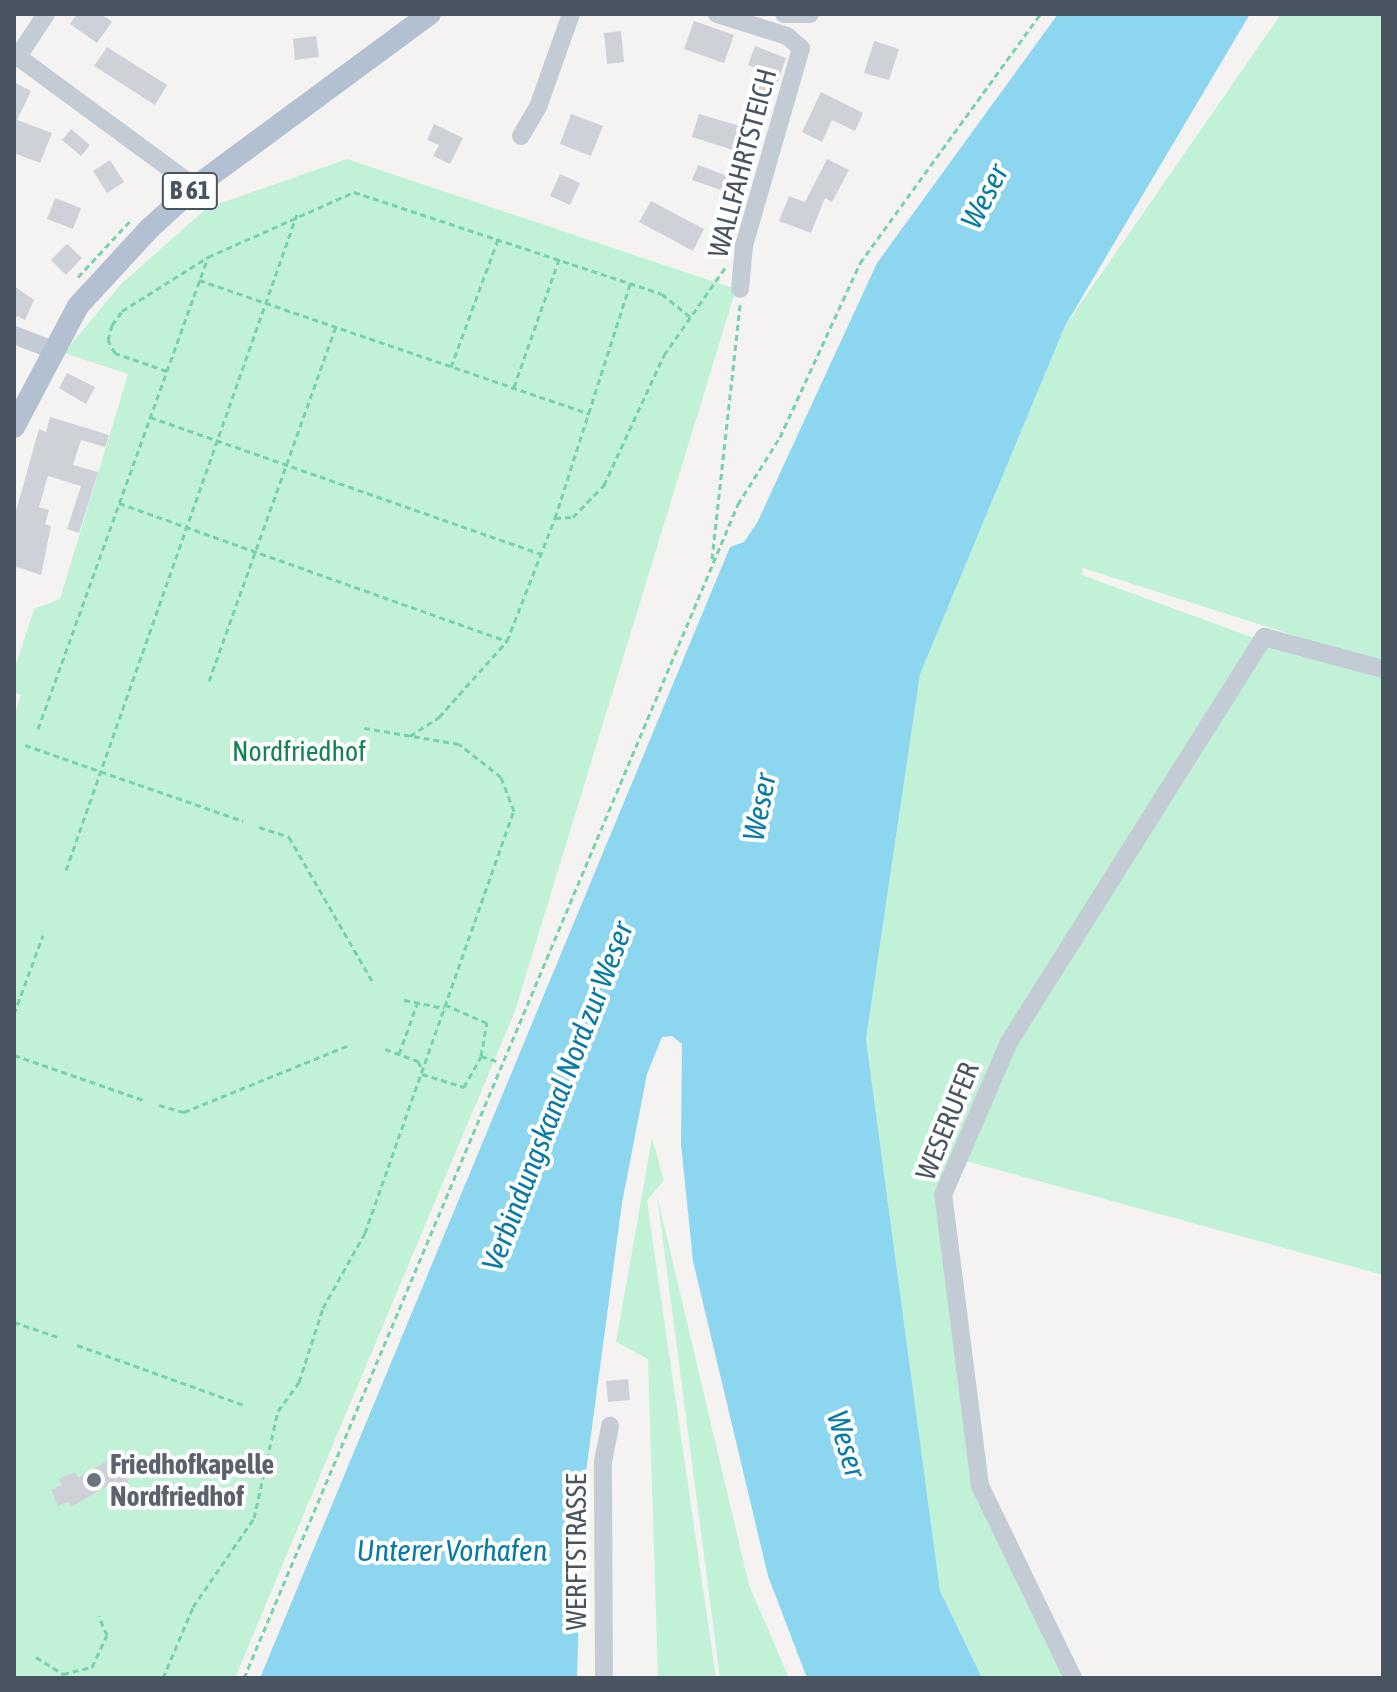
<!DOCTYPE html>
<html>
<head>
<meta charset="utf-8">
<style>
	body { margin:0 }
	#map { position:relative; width:1397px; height:1692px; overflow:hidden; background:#f5f3f2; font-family:"Asap Condensed",sans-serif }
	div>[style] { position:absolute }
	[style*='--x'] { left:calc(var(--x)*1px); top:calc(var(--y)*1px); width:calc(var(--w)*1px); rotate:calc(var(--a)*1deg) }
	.green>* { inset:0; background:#c1f2d7 }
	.water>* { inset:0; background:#8dd6f0 }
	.building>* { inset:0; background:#ced1d8 }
	.path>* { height:3px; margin-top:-1.5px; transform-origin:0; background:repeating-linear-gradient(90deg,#77d2ab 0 6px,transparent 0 10px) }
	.minor>* { height:18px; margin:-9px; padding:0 9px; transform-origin:9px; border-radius:9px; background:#c3ccd4 }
	.major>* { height:22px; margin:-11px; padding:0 11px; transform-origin:11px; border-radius:11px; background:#b2c0d1 }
	.dots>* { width:22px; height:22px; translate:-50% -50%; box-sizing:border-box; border:4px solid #fff; border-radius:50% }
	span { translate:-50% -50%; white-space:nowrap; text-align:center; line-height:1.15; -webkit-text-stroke:8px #fff; paint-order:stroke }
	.shield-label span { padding:2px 6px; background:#fff; border:2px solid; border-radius:6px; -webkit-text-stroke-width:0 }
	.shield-label { font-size:26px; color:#495461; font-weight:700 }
	.street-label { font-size:28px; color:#495461 }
	.park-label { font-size:28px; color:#148252 }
	.worship-label { font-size:28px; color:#5b616d; font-weight:700 }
	.left { translate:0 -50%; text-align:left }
	.water-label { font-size:30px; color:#077ba6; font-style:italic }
	.frame { position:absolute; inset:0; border:16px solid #495461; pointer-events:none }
</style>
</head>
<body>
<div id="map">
	<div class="green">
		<i style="clip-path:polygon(1281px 14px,1383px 14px,1383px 664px,1083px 568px,1082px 575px,1257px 639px,1003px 1041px,938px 1194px,977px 1490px,1068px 1678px,982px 1678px,940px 1591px,866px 1039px,920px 673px,1065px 326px)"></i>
		<i style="clip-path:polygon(347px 159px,736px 289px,515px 1011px,235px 1678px,14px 1678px,14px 716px,21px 695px,14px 692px,14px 671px,34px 609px,60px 599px,128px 374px,64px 353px,121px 284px,207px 208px)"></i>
		<i style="clip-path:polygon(1268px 643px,1383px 669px,1383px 1275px,962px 1160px,1015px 1043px)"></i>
		<i style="clip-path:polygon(652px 1138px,664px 1180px,647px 1201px,716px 1678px,658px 1678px,648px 1359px,616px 1342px)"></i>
		<i style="clip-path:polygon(657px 1195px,749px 1585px,789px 1678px,720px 1678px)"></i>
	</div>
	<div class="water">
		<i style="clip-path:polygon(1058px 14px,1250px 14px,1065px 326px,920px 674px,866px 1039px,940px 1591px,982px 1678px,807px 1678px,768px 1576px,693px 1261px,681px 1144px,682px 1044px,672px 1036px,662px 1037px,647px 1074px,622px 1203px,582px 1502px,577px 1678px,260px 1678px,730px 547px,744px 542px,757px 523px,877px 263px)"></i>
	</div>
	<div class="building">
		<i style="clip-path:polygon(77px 14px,101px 14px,112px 22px,97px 43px,70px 24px)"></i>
		<i style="clip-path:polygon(694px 21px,734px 35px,724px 63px,684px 49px)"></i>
		<i style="clip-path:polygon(621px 31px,624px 62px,607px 64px,604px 33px)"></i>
		<i style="clip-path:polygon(316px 36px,319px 57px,295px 60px,293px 39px)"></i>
		<i style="clip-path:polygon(874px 41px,899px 49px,889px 80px,864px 73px)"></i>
		<i style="clip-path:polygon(755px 46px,786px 58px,769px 108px,752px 101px,763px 71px,748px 65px)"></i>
		<i style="clip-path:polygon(107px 47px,167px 85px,155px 105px,94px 66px)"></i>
		<i style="clip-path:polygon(14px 82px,31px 91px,17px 120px,52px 133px,40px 163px,14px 153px)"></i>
		<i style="clip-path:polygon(821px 92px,863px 113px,855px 131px,832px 120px,822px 142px,802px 132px)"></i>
		<i style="clip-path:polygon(571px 114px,603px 126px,591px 156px,560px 144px)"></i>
		<i style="clip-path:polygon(699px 114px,760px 132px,752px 156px,692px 137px)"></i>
		<i style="clip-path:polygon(434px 124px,463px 138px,450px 164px,433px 156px,439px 145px,427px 140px)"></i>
		<i style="clip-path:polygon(71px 129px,90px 145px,81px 156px,62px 140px)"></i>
		<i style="clip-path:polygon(827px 159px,849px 170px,832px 202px,825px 198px,811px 233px,779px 221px,789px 196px,805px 202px)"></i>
		<i style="clip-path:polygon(110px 160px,124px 182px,107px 193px,93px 171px)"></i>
		<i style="clip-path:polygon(698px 165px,744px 182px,733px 214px,721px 209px,727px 192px,692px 180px)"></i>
		<i style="clip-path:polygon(560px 174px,580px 183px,570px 205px,550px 196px)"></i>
		<i style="clip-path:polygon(55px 198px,81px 208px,73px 229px,47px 219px)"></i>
		<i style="clip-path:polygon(651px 201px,704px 229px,693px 251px,639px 222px)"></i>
		<i style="clip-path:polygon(67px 244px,82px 258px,66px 275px,51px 260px)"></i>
		<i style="clip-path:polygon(14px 286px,34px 300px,25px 320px,17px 316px,14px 322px)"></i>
		<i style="clip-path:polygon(67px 373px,95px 387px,86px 404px,59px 388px)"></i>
		<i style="clip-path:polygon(50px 417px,109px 435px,105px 447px,81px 440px,73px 465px,98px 472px,79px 533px,67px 529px,81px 486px,48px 476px,39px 507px,49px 510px,45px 524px,51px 526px,41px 575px,14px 566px,14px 518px,39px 429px,46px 432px)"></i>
		<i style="clip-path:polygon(628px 1379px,630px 1400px,608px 1402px,606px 1381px)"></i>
		<i style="clip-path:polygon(117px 1455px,129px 1484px,111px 1491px,109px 1485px,71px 1507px,68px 1502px,58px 1506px,51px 1490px,62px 1485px,59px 1479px,75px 1472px,78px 1478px)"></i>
	</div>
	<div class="path">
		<i style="--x:78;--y:277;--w:76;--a:-47.1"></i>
		<i style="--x:199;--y:280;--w:413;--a:18.9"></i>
		<i style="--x:451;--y:367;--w:136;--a:-69.8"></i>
		<i style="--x:167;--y:371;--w:55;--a:-160.9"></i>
		<i style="--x:115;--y:353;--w:15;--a:-118"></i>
		<i style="--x:108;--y:340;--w:16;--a:-75"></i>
		<i style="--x:112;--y:325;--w:17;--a:-54"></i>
		<i style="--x:122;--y:311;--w:102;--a:-32.1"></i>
		<i style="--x:514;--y:387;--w:136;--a:-70.6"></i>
		<i style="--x:150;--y:417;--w:415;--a:19.3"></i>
		<i style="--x:119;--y:503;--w:412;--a:19.6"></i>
		<i style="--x:555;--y:518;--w:246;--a:-72.2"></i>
		<i style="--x:712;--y:559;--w:256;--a:-83.7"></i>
		<i style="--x:209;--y:681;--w:376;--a:-70.3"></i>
		<i style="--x:38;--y:729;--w:502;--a:-70.19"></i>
		<i style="--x:208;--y:257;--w:160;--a:-24"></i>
		<i style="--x:354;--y:192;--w:324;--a:18.3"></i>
		<i style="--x:662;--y:294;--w:36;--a:39"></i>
		<i style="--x:410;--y:736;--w:35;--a:-33"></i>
		<i style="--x:439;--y:717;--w:102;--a:-48.2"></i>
		<i style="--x:507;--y:641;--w:132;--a:-68.7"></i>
		<i style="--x:555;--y:518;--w:18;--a:-3"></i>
		<i style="--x:573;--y:517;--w:45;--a:-45.9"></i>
		<i style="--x:604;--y:485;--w:143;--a:-65.2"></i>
		<i style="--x:664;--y:355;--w:110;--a:-55"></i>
		<i style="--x:25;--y:745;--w:231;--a:19.2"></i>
		<i style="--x:259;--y:827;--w:32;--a:18"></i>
		<i style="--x:289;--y:837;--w:166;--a:60"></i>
		<i style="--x:66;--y:870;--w:695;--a:-70.6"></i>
		<i style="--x:404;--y:1000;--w:41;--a:11.3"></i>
		<i style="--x:14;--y:1014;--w:84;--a:-69.8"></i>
		<i style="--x:385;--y:1049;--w:35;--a:20"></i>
		<i style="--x:418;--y:1061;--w:10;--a:66"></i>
		<i style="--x:399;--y:1054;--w:53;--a:-70.2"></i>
		<i style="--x:14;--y:1055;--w:140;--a:19.2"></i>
		<i style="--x:481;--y:1056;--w:19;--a:18"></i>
		<i style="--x:422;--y:1074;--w:44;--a:17.2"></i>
		<i style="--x:464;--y:1087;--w:35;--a:-61"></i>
		<i style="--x:481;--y:1056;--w:34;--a:-80"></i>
		<i style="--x:487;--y:1023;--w:45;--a:-156.3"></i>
		<i style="--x:159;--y:1105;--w:26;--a:16"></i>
		<i style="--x:184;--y:1112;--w:178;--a:-22.1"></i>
		<i style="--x:14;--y:1322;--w:46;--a:18.8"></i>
		<i style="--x:77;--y:1345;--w:177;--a:19.8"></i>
		<i style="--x:36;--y:1657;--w:32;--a:32"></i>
		<i style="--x:63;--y:1674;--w:30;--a:-14"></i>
		<i style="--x:92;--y:1667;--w:35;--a:-65"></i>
		<i style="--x:107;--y:1635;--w:21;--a:-113"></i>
		<i style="--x:163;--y:1678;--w:77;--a:-67.1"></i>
		<i style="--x:193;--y:1607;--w:108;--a:-55.6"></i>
		<i style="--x:254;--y:1518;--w:110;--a:-77.4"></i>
		<i style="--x:278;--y:1411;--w:36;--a:-54"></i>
		<i style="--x:299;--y:1382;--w:78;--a:-72"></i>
		<i style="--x:323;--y:1308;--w:86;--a:-60.8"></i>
		<i style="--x:365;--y:1233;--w:448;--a:-70.6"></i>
		<i style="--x:514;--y:811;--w:36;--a:-111"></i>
		<i style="--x:501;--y:777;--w:53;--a:-141.8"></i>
		<i style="--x:459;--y:744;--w:100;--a:-170.3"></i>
		<i style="--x:244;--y:1678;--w:1274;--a:-67.18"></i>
		<i style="--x:738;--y:504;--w:79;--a:-57.9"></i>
		<i style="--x:780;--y:437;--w:192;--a:-65.3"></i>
		<i style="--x:860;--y:263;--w:307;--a:-54.1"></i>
	</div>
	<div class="minor">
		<i style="--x:717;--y:14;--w:73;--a:17.4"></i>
		<i style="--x:787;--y:36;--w:18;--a:41"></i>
		<i style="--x:801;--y:48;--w:206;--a:106.1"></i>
		<i style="--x:744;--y:246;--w:43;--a:95.3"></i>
		<i style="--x:784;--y:14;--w:26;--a:0"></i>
		<i style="--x:14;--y:54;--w:225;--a:36.3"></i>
		<i style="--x:19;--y:55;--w:49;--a:-56.6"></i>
		<i style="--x:521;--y:136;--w:34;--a:-60"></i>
		<i style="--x:538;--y:107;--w:99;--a:-70.5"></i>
		<i style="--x:14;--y:335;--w:39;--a:21"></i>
		<i style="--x:604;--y:1678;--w:216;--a:-90.3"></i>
		<i style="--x:603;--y:1462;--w:37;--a:-79"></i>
		<i style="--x:1073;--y:1678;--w:213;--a:-115.8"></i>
		<i style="--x:980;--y:1486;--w:293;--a:-97.2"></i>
		<i style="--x:943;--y:1195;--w:167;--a:-66.7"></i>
		<i style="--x:1009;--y:1042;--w:479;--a:-57.8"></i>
		<i style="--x:1264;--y:637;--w:123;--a:15.1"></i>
	</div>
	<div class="major">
		<i style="--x:14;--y:427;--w:137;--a:-62.1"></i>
		<i style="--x:78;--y:306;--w:105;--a:-47.3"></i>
		<i style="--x:149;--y:229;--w:62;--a:-42.4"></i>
		<i style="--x:195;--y:187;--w:292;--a:-36.4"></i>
	</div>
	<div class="dots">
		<i style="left:94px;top:1480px;background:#6b7280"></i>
	</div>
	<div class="shield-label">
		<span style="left:190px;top:191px">B 61</span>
	</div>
	<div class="street-label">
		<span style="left:742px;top:163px;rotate:-75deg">WALLFAHRTSTEICH</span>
		<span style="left:947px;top:1121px;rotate:-68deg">WESERUFER</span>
		<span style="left:576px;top:1552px;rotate:-90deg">WERFTSTRASSE</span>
	</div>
	<div class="park-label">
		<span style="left:299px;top:751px">Nordfriedhof</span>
	</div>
	<div class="worship-label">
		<span class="left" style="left:110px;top:1480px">Friedhofkapelle<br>Nordfriedhof</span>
	</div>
	<div class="water-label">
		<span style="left:984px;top:196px;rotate:-63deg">Weser</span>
		<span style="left:759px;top:807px;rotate:-79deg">Weser</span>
		<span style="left:557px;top:1096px;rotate:-69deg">Verbindungskanal Nord zur Weser</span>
		<span style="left:847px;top:1444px;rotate:73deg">Weser</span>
		<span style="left:452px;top:1550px">Unterer Vorhafen</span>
	</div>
	<div class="frame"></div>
</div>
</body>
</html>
